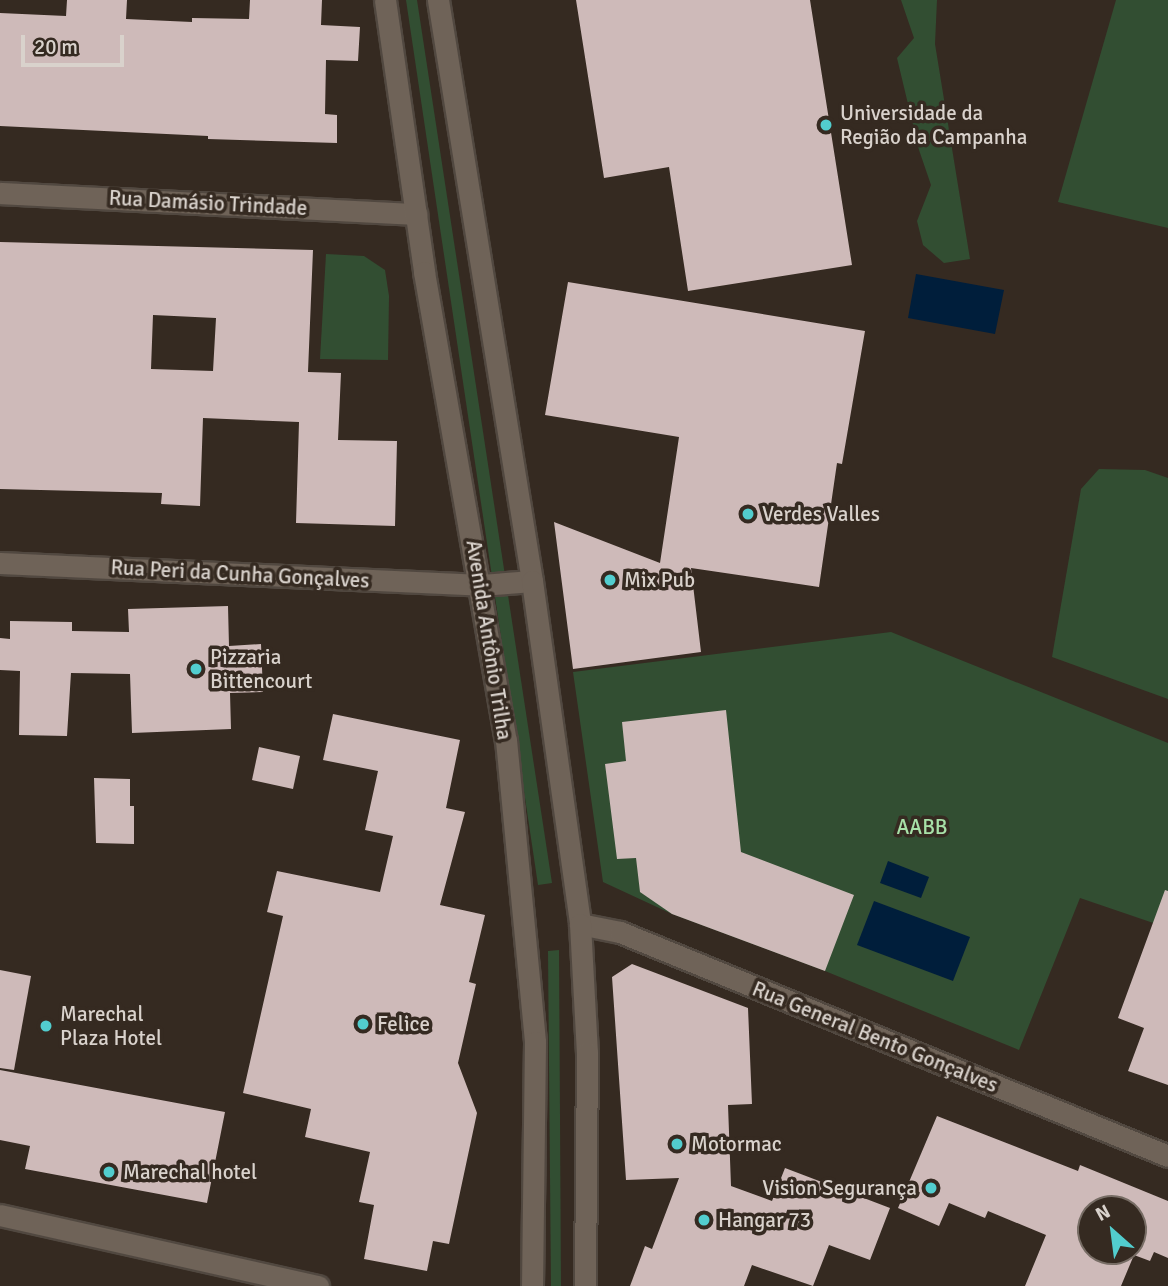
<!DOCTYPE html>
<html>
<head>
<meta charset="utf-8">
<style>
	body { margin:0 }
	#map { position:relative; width:1168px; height:1286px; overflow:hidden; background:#352a21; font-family:Signika,sans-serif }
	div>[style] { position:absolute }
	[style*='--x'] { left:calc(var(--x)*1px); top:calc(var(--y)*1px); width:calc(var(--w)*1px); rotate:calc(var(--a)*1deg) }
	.green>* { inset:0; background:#324e32 }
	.water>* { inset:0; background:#001e3b }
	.building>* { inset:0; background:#cebab9 }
	.roads { filter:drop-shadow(2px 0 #514840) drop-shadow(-2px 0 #514840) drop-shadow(0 2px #514840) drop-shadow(0 -2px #514840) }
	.street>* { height:21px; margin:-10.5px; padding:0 10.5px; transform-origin:10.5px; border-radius:10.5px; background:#6f6358 }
	.secondary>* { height:21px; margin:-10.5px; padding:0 10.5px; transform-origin:10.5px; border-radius:10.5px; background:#6f6358 }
	.dots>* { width:19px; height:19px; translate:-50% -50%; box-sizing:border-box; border:4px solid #352a21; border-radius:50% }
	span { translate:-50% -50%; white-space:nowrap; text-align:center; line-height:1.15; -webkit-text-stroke:7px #352a21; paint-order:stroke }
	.poi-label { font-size:21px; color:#d9d2cc }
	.left { translate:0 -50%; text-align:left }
	.right { translate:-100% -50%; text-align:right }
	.street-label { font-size:21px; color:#d9d2cc }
	.park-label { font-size:21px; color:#a8e1a8 }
	.north { position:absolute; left:1077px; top:1195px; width:70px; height:70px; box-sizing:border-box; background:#352a21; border:2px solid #776d65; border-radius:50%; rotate:332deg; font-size:19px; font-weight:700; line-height:28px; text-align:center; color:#d9d2cc }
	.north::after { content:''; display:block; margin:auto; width:24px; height:32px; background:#52cdce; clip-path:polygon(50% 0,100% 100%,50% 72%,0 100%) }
	.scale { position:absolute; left:21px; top:35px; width:103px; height:32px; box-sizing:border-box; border:4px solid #d9d2cc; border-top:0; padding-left:9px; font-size:21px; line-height:24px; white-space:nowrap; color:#d9d2cc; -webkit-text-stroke:5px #352a21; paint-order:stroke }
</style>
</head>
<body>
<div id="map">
	<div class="green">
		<i style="clip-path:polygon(406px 0,417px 0,552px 883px,538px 885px)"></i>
		<i style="clip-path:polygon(901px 0,937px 0,935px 44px,970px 259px,944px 263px,923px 245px,917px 221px,931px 185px,919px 150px,897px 58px,914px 38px)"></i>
		<i style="clip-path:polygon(1116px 0,1168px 0,1168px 228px,1058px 202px)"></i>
		<i style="clip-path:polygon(326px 254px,364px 256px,385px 270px,389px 296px,388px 360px,320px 359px)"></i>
		<i style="clip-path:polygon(1099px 469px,1145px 470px,1168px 478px,1168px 699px,1052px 657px,1081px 489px)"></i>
		<i style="clip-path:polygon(891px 632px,1168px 743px,1168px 928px,1080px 898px,1019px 1050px,825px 971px,672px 914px,603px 882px,573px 672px)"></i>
		<i style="clip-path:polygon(559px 950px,561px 1286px,551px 1286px,548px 951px)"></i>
	</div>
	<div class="water">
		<i style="clip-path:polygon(916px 274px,1004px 290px,995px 334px,908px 318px)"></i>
		<i style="clip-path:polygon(888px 861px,929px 877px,921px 898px,880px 883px)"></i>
		<i style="clip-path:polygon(874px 901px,970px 937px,953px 981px,857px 945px)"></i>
	</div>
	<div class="building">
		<i style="clip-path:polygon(67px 0,127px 0,126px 19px,192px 22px,192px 18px,249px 19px,250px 0,322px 0,321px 25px,360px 27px,358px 61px,326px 60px,325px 114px,337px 115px,337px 143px,208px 139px,208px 136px,0 126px,0 13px,66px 16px)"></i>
		<i style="clip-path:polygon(576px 0,810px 0,852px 265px,688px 291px,669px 167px,604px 178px)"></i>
		<i style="clip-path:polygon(evenodd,0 242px,313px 250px,308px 372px,341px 373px,338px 440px,397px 441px,395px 526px,296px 523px,299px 422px,203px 418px,200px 506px,161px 504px,162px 493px,0 489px,0 242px,153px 315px,216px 318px,213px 371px,151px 369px,153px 315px)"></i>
		<i style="clip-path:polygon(568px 282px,865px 331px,842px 464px,837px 463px,819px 587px,691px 568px,701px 652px,573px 669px,554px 522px,660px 563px,679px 437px,545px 415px)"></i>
		<i style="clip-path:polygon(228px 606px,229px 646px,261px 644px,263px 692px,230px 693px,231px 729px,132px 733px,130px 674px,71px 673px,67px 736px,19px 735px,20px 671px,0 670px,0 638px,10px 639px,10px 621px,72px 622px,72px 631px,129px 632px,128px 609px)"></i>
		<i style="clip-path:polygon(726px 710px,741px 852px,854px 895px,825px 971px,672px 914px,640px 892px,636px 858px,617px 859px,605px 764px,626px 761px,622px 722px)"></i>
		<i style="clip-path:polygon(333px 714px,460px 740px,446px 808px,465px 812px,440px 905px,485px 915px,469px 982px,476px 984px,458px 1063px,477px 1113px,449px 1244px,433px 1241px,427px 1271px,364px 1259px,374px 1205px,359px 1202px,370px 1152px,305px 1137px,311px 1109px,243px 1093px,283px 916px,267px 912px,277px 871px,380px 892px,393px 836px,365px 830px,378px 771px,323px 760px)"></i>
		<i style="clip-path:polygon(259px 747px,300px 756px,293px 789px,252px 780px)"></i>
		<i style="clip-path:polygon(94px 778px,130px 779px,130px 806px,134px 806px,134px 844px,96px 843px)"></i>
		<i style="clip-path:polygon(1165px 890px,1168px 891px,1168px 1085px,1128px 1071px,1144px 1028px,1118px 1018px)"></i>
		<i style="clip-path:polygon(632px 964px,748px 1008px,752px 1104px,728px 1105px,731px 1186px,772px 1201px,785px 1168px,890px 1208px,870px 1260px,829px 1245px,813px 1286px,752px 1265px,744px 1286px,630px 1286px,645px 1246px,652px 1249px,679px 1178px,626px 1180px,612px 977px)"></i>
		<i style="clip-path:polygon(0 970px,31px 976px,14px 1070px,0 1068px)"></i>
		<i style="clip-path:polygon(0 1070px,225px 1112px,207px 1203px,25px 1169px,30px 1146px,0 1140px)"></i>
		<i style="clip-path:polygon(evenodd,937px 1116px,1078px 1171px,1080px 1165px,1168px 1201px,1168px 1258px,1154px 1252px,1150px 1261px,1134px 1255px,1121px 1286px,1025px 1286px,1046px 1235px,988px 1211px,985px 1218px,949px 1203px,939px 1226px,898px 1208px,937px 1116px,1091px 1209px,1133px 1209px,1133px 1251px,1091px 1251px,1091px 1209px)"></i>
	</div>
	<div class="roads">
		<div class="street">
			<i style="--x:0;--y:193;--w:417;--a:2.9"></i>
			<i style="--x:0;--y:563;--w:482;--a:2.6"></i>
			<i style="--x:481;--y:585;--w:51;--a:-4.5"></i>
			<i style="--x:580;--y:924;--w:41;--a:11.3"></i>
			<i style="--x:620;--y:932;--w:592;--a:22.23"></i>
			<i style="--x:0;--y:1215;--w:326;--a:12.6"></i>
		</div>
		<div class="secondary">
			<i style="--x:385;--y:0;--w:275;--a:81.8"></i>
			<i style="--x:424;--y:272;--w:475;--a:80.1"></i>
			<i style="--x:506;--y:740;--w:303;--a:84.5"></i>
			<i style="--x:535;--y:1042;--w:244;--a:90.7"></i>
			<i style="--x:438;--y:0;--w:589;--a:80.81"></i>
			<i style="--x:532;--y:581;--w:346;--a:82"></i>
			<i style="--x:580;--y:924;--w:129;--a:86.9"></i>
			<i style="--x:587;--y:1053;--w:233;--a:90.5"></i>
		</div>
	</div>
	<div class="dots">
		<i style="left:826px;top:125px;background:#52cdce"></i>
		<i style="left:748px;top:514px;background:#52cdce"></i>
		<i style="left:610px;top:580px;background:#52cdce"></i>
		<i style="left:196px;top:669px;background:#52cdce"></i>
		<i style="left:363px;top:1024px;background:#52cdce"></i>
		<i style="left:46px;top:1026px;background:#52cdce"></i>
		<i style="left:677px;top:1144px;background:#52cdce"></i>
		<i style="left:109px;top:1172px;background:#52cdce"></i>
		<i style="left:931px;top:1188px;background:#52cdce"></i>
		<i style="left:704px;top:1220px;background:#52cdce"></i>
	</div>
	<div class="poi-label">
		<span class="left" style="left:840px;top:125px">Universidade da<br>Região da Campanha</span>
		<span class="left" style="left:762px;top:514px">Verdes Valles</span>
		<span class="left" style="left:624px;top:580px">Mix Pub</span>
		<span class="left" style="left:210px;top:669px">Pizzaria<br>Bittencourt</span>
		<span class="left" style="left:60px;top:1026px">Marechal<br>Plaza Hotel</span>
		<span class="left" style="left:377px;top:1024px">Felice</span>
		<span class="left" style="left:691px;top:1144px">Motormac</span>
		<span class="left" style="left:123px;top:1172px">Marechal hotel</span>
		<span class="right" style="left:917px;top:1188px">Vision Segurança</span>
		<span class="left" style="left:718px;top:1220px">Hangar 73</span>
	</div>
	<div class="street-label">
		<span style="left:208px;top:203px;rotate:3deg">Rua Damásio Trindade</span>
		<span style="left:240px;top:574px;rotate:3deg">Rua Peri da Cunha Gonçalves</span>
		<span style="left:489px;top:640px;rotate:81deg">Avenida Antônio Trilha</span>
		<span style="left:875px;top:1037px;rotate:22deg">Rua General Bento Gonçalves</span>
	</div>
	<div class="park-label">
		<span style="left:922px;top:827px">AABB</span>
	</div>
	<div class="north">N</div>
	<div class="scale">20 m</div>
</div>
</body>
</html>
